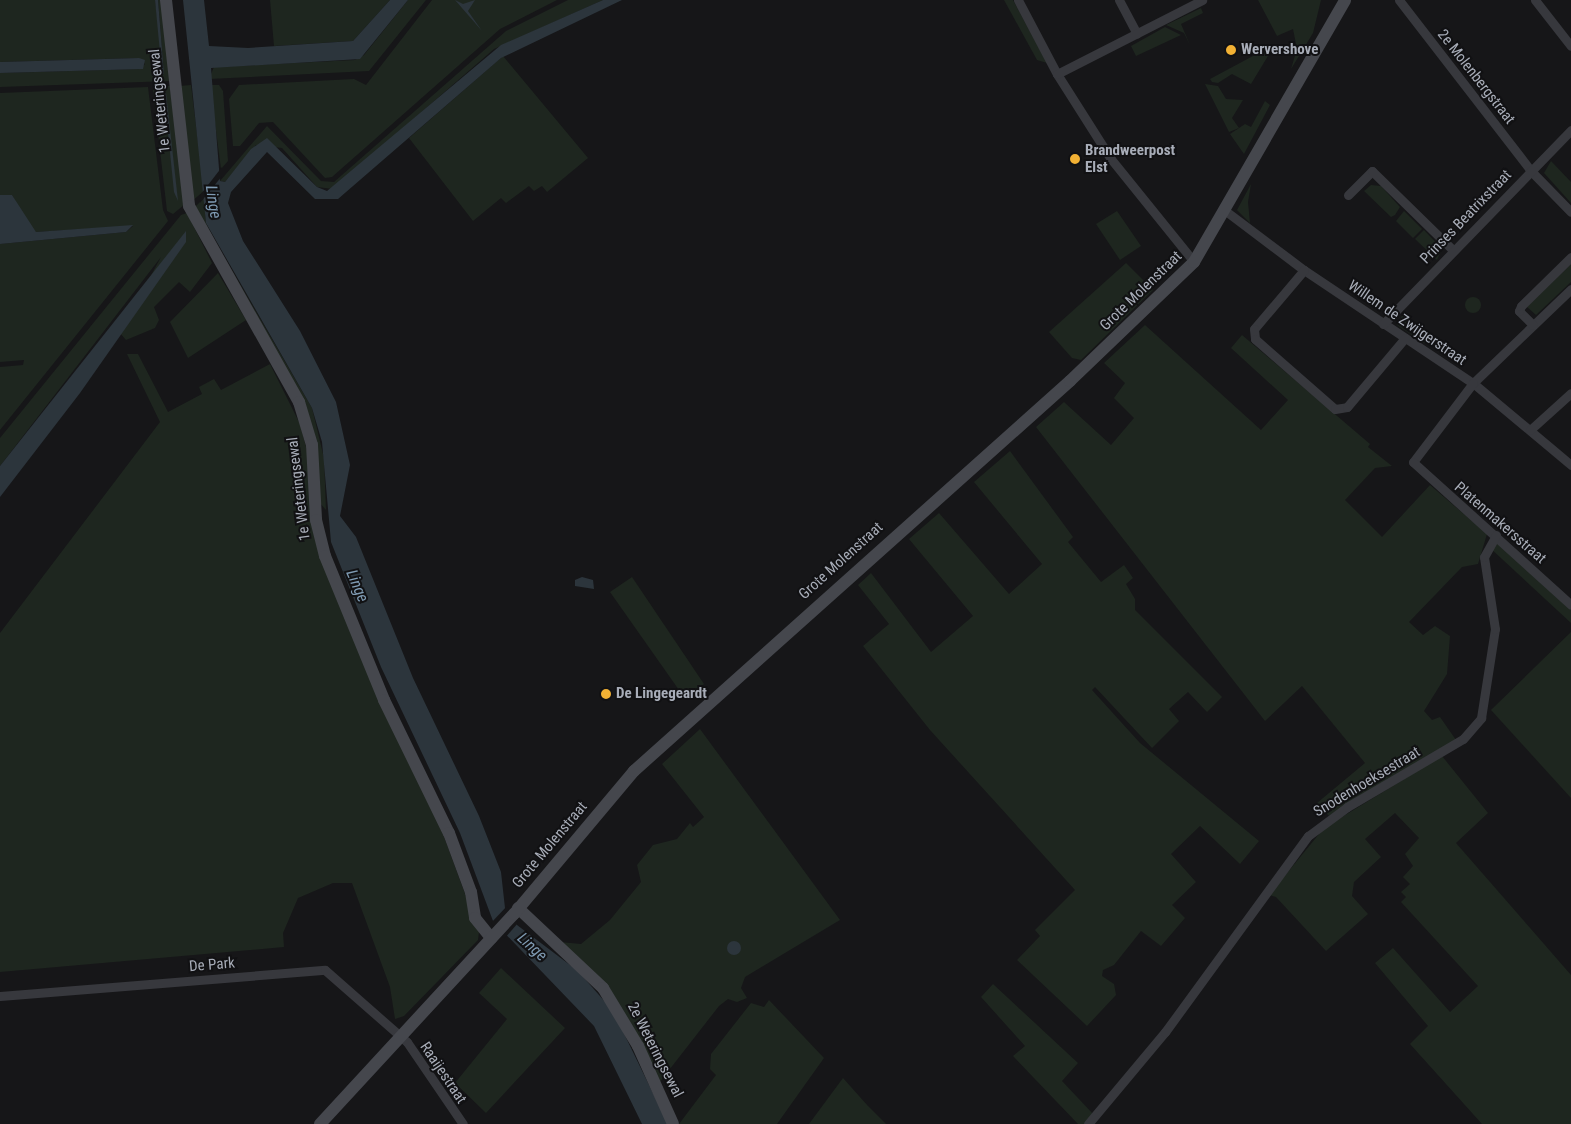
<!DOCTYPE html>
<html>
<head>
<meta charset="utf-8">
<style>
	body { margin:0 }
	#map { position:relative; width:1571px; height:1124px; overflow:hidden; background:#161618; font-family:"Roboto Condensed",sans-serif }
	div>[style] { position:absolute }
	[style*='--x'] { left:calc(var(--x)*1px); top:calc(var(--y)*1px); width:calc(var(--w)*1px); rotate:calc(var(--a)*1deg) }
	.green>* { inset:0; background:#1e261f }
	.round { border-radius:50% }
	.water>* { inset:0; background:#2c353c }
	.pier>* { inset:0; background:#161618 }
	.street>* { height:9px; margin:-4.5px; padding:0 4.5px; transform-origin:4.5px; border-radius:4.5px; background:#37383d }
	.secondary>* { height:12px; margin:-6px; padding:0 6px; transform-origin:6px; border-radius:6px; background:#45474d }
	.dots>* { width:14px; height:14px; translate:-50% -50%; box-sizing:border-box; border:2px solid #111113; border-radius:50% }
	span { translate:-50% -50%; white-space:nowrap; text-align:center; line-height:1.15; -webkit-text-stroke:4px #111113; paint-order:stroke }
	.poi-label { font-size:15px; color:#a8adb8; font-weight:700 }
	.left { translate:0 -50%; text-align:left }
	.street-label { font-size:15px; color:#a8adb8 }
	.water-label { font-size:16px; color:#7f9bb3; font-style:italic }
</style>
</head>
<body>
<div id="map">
	<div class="green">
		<i style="clip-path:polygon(0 0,155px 0,164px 74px,158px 0,162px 0,170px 81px,0 87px,0 73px,140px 69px,145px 64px,139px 58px,0 62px)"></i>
		<i style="clip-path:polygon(270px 0,390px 0,353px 41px,274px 46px)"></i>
		<i style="clip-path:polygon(408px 0,426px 0,369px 71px,209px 79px,214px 67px,355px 60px,364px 55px)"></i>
		<i style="clip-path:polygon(432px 0,557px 0,500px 29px,332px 177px,325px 178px,273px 122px,259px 123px,240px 146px,233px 146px,229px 99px,239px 85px,354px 79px,366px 85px)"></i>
		<i style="clip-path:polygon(568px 0,603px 0,494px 49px,333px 189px,317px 187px,282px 148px,256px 145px,225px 182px,220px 181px,267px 126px,321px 181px,334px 182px,506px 31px)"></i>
		<i style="clip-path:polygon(1004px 0,1013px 0,1047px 63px,1037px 60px)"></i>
		<i style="clip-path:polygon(1258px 0,1321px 0,1313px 33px,1291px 69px,1297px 49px,1293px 29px,1277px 36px)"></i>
		<i style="clip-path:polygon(1201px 8px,1203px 13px,1181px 24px,1190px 45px,1184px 33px,1166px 25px)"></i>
		<i style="clip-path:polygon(1165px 27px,1181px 35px,1136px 56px,1131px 46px)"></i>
		<i style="clip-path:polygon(1266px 49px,1268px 56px,1251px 84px,1232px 74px,1218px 83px,1212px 82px,1210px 79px)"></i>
		<i style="clip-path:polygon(503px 56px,588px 158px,547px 192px,542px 186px,534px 191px,529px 186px,506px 203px,501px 198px,473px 221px,409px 138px)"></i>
		<i style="clip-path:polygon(1205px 84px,1218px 86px,1226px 99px,1243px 100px,1232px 118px,1239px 128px,1229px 132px)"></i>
		<i style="clip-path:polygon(191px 85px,204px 191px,192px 201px,180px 86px)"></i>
		<i style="clip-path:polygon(210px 85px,219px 85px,223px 91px,228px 161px,221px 169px)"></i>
		<i style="clip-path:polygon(159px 86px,170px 86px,184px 205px,173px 214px,167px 211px,153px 90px)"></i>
		<i style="clip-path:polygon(148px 87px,163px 210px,168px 221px,0 430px,0 367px,23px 365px,24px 360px,0 362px,0 244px,126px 232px,133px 226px,36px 232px,29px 226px,12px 195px,0 195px,0 93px)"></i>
		<i style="clip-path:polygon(1265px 101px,1270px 105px,1244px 154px,1230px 134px,1245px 124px,1251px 127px)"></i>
		<i style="clip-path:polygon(1551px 161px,1571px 182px,1571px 203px,1544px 173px)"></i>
		<i style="clip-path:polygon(1251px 184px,1248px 202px,1250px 223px,1237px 210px)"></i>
		<i style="clip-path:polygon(1371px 185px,1381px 186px,1400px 207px,1395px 215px,1391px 217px,1364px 191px)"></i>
		<i style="clip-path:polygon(204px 198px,206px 223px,216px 243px,312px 408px,324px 458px,326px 510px,319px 502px,314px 432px,194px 208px)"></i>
		<i style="clip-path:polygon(1117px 211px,1141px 246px,1120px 260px,1096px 224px)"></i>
		<i style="clip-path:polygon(1404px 211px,1422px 229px,1413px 238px,1396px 221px)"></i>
		<i style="clip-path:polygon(187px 213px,212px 263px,190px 292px,179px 282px,154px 307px,159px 320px,155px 328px,126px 340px,120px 333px,161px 257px,0 466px,0 438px,181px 215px)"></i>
		<i style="clip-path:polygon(1424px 230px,1442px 249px,1437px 260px,1415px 239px)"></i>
		<i style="clip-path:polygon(1126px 263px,1153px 290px,1081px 360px,1072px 358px,1049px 332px)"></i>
		<i style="clip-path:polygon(1571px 264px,1571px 282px,1536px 315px,1527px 307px)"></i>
		<i style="clip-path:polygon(218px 273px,246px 320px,188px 358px,170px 322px)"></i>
		<i class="round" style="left:1465px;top:297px;width:16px;height:16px"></i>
		<i style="clip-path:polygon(1403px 314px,1429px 338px,1424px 343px,1397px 325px)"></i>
		<i style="clip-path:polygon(1145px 325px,1261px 430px,1288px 400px,1231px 348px,1242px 335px,1370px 444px,1368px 447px,1392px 466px,1375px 468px,1345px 500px,1382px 537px,1430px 485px,1487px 534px,1478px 564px,1462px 567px,1409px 622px,1423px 635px,1435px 626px,1450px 636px,1447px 674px,1424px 711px,1432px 720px,1440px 717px,1456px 740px,1329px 816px,1317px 803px,1365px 763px,1302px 686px,1265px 721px,1036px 427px,1064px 402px,1111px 445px,1134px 418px,1114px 398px,1125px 383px,1104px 363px)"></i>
		<i style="clip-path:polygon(127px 354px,138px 354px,168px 412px,202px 394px,199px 387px,214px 379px,221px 390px,270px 364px,300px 424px,310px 462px,313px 528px,439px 823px,479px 932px,478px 940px,404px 1016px,395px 1019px,390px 987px,352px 883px,333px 883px,298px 898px,283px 933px,284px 947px,0 972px,0 633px,160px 422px)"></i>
		<i style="clip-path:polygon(1010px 451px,1073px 537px,1068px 542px,1101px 582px,1124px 565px,1133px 578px,1126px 584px,1135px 599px,1135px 610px,1222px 697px,1207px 712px,1188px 692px,1169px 709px,1179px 721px,1152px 748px,1095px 687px,1092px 690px,1140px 743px,1259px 841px,1240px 864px,1200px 826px,1171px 854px,1196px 882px,1172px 905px,1185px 918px,1161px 946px,1141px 931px,1114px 965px,1103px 970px,1102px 976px,1114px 984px,1116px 995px,1087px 1026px,1017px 960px,1040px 936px,1035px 930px,1075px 890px,930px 730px,863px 646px,889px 624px,858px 585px,871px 573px,931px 652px,973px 616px,909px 539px,939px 513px,1009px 594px,1042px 564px,974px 482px)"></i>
		<i style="clip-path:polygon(1497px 543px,1571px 610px,1571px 623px,1489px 547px)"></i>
		<i style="clip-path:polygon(632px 577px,704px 684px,686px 700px,610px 592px)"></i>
		<i style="clip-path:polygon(1571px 632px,1571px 798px,1491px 710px)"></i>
		<i style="clip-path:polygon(700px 729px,840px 920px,745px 977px,741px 988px,747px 998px,737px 1002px,728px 999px,719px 1006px,659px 1083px,642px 1046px,560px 942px,581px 944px,610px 920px,641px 882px,637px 865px,653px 845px,677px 839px,690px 823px,693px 827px,704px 817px,662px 764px)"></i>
		<i style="clip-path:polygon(1442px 756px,1488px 813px,1456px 843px,1571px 975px,1571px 1124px,1482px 1124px,1410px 1044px,1428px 1026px,1375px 963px,1393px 948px,1450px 1012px,1478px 986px,1401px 902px,1406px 897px,1401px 892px,1410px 884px,1403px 877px,1413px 866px,1405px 854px,1419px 838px,1395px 813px,1365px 839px,1381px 857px,1354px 882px,1352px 896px,1368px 914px,1326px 951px,1276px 897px,1269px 895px,1324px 828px)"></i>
		<i style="clip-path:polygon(501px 968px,565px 1028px,486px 1113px,455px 1083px,507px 1019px,479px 993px)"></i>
		<i style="clip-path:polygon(993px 984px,1078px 1063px,1062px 1081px,1094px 1115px,1085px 1124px,1078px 1124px,1013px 1056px,1025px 1046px,981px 997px)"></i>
		<i style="clip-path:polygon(769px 1000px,824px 1058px,777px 1124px,679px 1124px,716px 1075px,710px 1069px,711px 1054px,751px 1003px,764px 1007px)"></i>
		<i style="clip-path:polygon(843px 1078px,868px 1106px,886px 1124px,809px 1124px)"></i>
	</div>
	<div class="water">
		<i style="clip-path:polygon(155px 0,158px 0,164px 74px,162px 74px)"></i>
		<i style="clip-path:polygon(183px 0,204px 0,209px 46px,248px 48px,353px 41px,390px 0,408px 0,360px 59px,211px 68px,220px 181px,225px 182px,251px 149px,267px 138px,317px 187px,327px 191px,501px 45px,603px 0,622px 0,501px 58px,338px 199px,315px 199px,267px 152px,231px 192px,228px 203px,243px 241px,300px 331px,336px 402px,350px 465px,340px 516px,356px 537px,413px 678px,479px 816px,501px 872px,505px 908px,517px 925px,578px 971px,613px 1011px,668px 1124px,642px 1124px,594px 1026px,493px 921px,460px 833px,381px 667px,331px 542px,322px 442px,312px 408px,206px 223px)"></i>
		<i style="clip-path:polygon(455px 0,463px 4px,475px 0,468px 11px,482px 31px)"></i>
		<i style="clip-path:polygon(139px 58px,145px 60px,143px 69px,0 73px,0 62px)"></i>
		<i style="clip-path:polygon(164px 93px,166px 93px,178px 201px,174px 192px)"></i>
		<i style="clip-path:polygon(0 195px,12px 195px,36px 232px,133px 225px,126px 232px,0 244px)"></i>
		<i style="clip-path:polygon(186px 231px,186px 242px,80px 393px,0 497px,0 466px)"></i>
		<i style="clip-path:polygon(582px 577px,593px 580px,594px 589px,575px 586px,575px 580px)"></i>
		<i class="round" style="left:727px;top:941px;width:14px;height:14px"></i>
	</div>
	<div class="pier">
		<i style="clip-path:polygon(222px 167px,222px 176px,200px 203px,201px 194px)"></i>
		<i style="clip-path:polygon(507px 906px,518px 923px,504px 939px,491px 923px)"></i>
	</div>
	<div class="street">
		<i style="--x:1018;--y:0;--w:84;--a:62.2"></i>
		<i style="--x:1057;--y:74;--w:101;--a:57.6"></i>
		<i style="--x:1111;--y:159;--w:132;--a:51.1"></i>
		<i style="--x:1119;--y:0;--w:38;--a:62"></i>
		<i style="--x:1399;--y:0;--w:216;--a:52.3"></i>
		<i style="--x:1531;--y:171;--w:57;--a:45.7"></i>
		<i style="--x:1535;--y:0;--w:58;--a:52"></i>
		<i style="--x:1057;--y:74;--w:163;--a:-27"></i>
		<i style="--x:1348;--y:195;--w:34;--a:-45"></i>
		<i style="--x:1372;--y:171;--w:113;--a:44.3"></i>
		<i style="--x:1223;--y:209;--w:101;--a:37"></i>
		<i style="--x:1304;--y:270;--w:203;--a:33.8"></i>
		<i style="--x:1473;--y:383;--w:128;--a:39.9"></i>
		<i style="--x:1304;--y:270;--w:77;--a:130.3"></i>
		<i style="--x:1254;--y:329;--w:10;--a:84"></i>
		<i style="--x:1255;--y:339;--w:106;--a:41.2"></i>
		<i style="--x:1335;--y:409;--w:12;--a:-9"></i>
		<i style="--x:1347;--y:407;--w:90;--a:-50"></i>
		<i style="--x:1571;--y:289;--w:136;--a:136.2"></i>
		<i style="--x:1473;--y:383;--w:99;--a:127.2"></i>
		<i style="--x:1413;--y:462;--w:213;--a:42.1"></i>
		<i style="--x:1383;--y:324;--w:270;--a:-45.9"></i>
		<i style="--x:1533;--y:325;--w:20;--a:-135"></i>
		<i style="--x:1519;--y:311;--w:5;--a:-68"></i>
		<i style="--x:1521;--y:306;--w:70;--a:-44.4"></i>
		<i style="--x:1530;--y:430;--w:55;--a:-42.1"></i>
		<i style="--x:0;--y:996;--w:326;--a:-4.6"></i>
		<i style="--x:325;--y:970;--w:109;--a:41.3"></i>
		<i style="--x:407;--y:1042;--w:99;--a:55.7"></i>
		<i style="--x:1088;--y:1124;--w:120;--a:-50.1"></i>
		<i style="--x:1165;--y:1032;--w:243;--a:-53.9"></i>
		<i style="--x:1308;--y:836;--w:49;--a:-36.6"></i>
		<i style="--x:1347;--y:807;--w:134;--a:-30.4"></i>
		<i style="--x:1463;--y:739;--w:28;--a:-49"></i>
		<i style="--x:1481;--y:718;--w:90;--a:-81.1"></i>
		<i style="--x:1495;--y:629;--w:73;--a:-98.7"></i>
		<i style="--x:1484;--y:557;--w:25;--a:-61"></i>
	</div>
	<div class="secondary">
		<i style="--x:166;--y:0;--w:207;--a:83.6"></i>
		<i style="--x:189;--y:206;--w:225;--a:60.7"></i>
		<i style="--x:299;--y:402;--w:45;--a:73.2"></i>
		<i style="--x:312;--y:445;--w:75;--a:86.9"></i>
		<i style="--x:316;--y:520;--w:37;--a:76"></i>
		<i style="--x:325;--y:556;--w:156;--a:67.7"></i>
		<i style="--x:384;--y:700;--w:148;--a:64"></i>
		<i style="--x:449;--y:833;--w:63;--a:69.6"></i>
		<i style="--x:471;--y:892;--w:26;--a:81"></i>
		<i style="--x:475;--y:918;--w:26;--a:51"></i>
		<i style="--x:518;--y:908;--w:117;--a:43.3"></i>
		<i style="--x:603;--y:988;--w:68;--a:58.9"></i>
		<i style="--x:638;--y:1046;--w:85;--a:65.8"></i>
		<i style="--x:320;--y:1124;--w:286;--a:-47.3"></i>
		<i style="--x:514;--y:914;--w:187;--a:-50"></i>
		<i style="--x:634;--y:771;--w:585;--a:-41.81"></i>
		<i style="--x:1070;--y:381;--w:172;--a:-43.8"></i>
		<i style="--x:1194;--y:262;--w:302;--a:-60"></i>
	</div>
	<div class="dots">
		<i style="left:1231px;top:50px;background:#f2b134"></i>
		<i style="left:1075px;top:159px;background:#f2b134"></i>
		<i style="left:606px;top:694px;background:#f2b134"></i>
	</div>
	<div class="poi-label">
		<span class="left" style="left:1241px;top:50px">Wervershove</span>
		<span class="left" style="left:1085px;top:159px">Brandweerpost<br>Elst</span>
		<span class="left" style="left:616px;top:694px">De Lingegeardt</span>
	</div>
	<div class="street-label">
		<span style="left:1476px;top:77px;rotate:52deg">2e Molenbergstraat</span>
		<span style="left:160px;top:101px;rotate:-96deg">1e Weteringsewal</span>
		<span style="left:1466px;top:217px;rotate:-46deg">Prinses Beatrixstraat</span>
		<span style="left:1141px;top:291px;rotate:-44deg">Grote Molenstraat</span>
		<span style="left:1407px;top:323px;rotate:34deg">Willem de Zwijgerstraat</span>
		<span style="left:299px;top:489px;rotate:-97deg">1e Weteringsewal</span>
		<span style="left:1500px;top:523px;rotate:41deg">Platenmakersstraat</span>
		<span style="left:841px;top:561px;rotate:-42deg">Grote Molenstraat</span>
		<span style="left:1367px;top:782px;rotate:-31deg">Snodenhoeksestraat</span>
		<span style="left:550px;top:845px;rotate:-50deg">Grote Molenstraat</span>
		<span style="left:212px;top:965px;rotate:-5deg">De Park</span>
		<span style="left:655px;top:1050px;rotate:63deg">2e Weteringsewal</span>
		<span style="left:443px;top:1073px;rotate:56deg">Raaijestraat</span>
	</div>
	<div class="water-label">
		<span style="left:213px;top:202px;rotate:81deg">Linge</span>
		<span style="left:357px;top:586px;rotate:67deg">Linge</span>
		<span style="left:532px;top:947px;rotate:42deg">Linge</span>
	</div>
</div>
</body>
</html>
